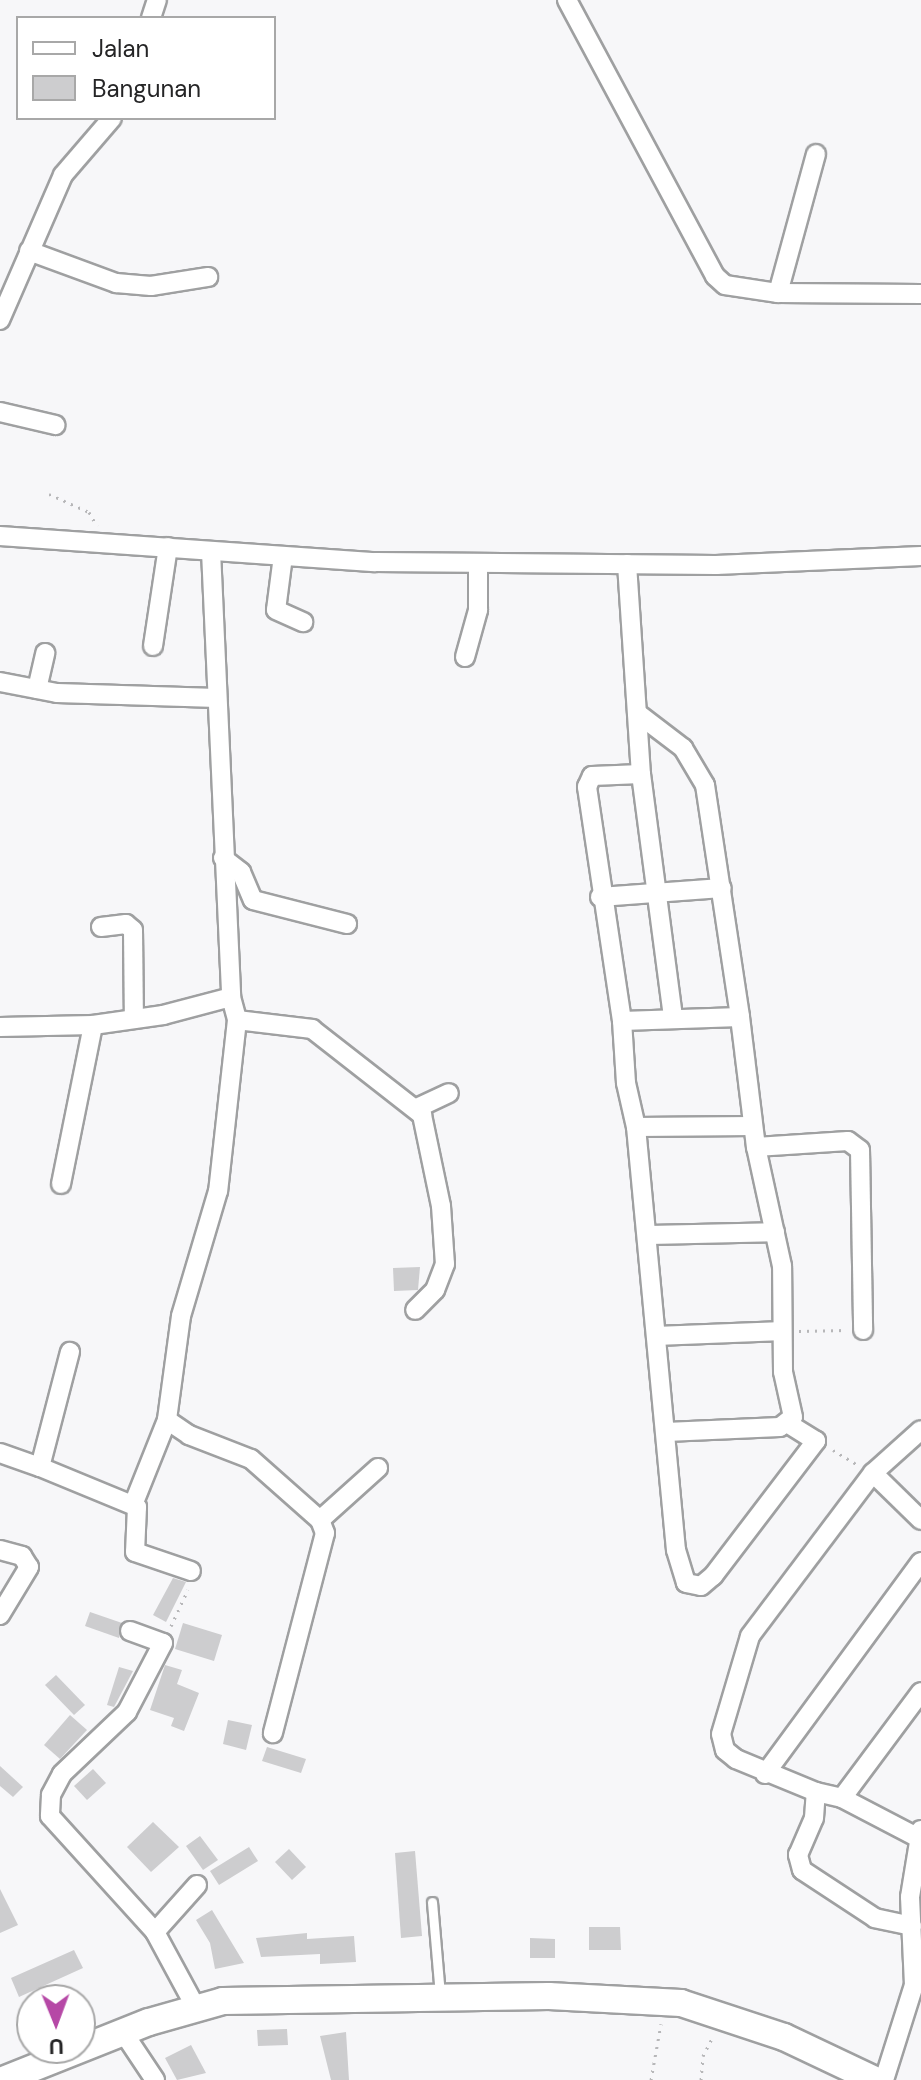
<!DOCTYPE html>
<html>
<head>
<meta charset="utf-8">
<style>
	body { margin:0 }
	#map { position:relative; width:921px; height:2080px; overflow:hidden; background:#f7f7f9; font-family:"DM Sans",sans-serif }
	div>[style] { position:absolute }
	[style*='--x'] { left:calc(var(--x)*1px); top:calc(var(--y)*1px); width:calc(var(--w)*1px); rotate:calc(var(--a)*1deg) }
	.building>* { inset:0; background:#cdcdcf }
	.path>* { height:3px; margin-top:-1.5px; transform-origin:0; background:repeating-linear-gradient(90deg,#b7b7b9 0 2px,transparent 0 8px) }
	.roads { filter:drop-shadow(2px 0 #9fa0a1) drop-shadow(-2px 0 #9fa0a1) drop-shadow(0 2px #9fa0a1) drop-shadow(0 -2px #9fa0a1) }
	.lane>* { height:9px; margin:-4.5px; padding:0 4.5px; transform-origin:4.5px; border-radius:4.5px; background:#fff }
	.street>* { height:18px; margin:-9px; padding:0 9px; transform-origin:9px; border-radius:9px; background:#fff }
	.secondary>* { height:26px; margin:-13px; padding:0 13px; transform-origin:13px; border-radius:13px; background:#fff }
	span { translate:-50% -50%; white-space:nowrap; text-align:center; line-height:1.15; -webkit-text-stroke:6px #fff; paint-order:stroke }
	.legend { position:absolute; left:16px; top:16px; width:260px; height:104px; box-sizing:border-box; background:#fff; border:2px solid #a8a8a8; margin:0; padding:10px 14px; list-style:none; font-size:24px; color:#252526 }
	.legend li { display:flex; align-items:center; gap:16px; height:40px }
	.legend b { width:40px; border:2px solid #a8a8a8 }
	.north { position:absolute; left:16px; top:1984px; width:80px; height:80px; box-sizing:border-box; background:#fff; border:2px solid #a8a8a8; border-radius:50%; rotate:179deg; font-size:22px; font-weight:700; line-height:32px; text-align:center; color:#252526 }
	.north::after { content:''; display:block; margin:auto; width:28px; height:36px; background:#b648a6; clip-path:polygon(50% 0,100% 100%,50% 72%,0 100%) }
</style>
</head>
<body>
<div id="map">
	<div class="building">
		<i style="clip-path:polygon(420px 1267px,418px 1290px,394px 1291px,393px 1268px)"></i>
		<i style="clip-path:polygon(173px 1578px,186px 1582px,166px 1622px,153px 1615px)"></i>
		<i style="clip-path:polygon(90px 1612px,122px 1623px,119px 1638px,85px 1626px)"></i>
		<i style="clip-path:polygon(183px 1623px,222px 1635px,214px 1661px,175px 1649px)"></i>
		<i style="clip-path:polygon(165px 1665px,182px 1670px,177px 1684px,199px 1693px,184px 1731px,171px 1726px,174px 1718px,150px 1710px)"></i>
		<i style="clip-path:polygon(119px 1667px,133px 1671px,114px 1707px,107px 1705px)"></i>
		<i style="clip-path:polygon(56px 1675px,85px 1705px,74px 1715px,45px 1685px)"></i>
		<i style="clip-path:polygon(70px 1715px,87px 1730px,60px 1759px,44px 1745px)"></i>
		<i style="clip-path:polygon(228px 1720px,252px 1725px,246px 1750px,223px 1744px)"></i>
		<i style="clip-path:polygon(267px 1747px,306px 1759px,301px 1773px,262px 1761px)"></i>
		<i style="clip-path:polygon(0 1766px,23px 1787px,13px 1797px,0 1786px)"></i>
		<i style="clip-path:polygon(93px 1769px,106px 1783px,87px 1800px,74px 1786px)"></i>
		<i style="clip-path:polygon(153px 1822px,179px 1847px,151px 1872px,127px 1847px)"></i>
		<i style="clip-path:polygon(200px 1836px,218px 1860px,203px 1870px,186px 1846px)"></i>
		<i style="clip-path:polygon(249px 1847px,258px 1861px,219px 1885px,210px 1871px)"></i>
		<i style="clip-path:polygon(289px 1849px,306px 1867px,292px 1880px,275px 1862px)"></i>
		<i style="clip-path:polygon(415px 1851px,422px 1936px,401px 1938px,395px 1853px)"></i>
		<i style="clip-path:polygon(0 1889px,18px 1925px,0 1933px)"></i>
		<i style="clip-path:polygon(212px 1910px,244px 1963px,215px 1969px,210px 1943px,196px 1920px)"></i>
		<i style="clip-path:polygon(589px 1927px,620px 1927px,621px 1950px,589px 1950px)"></i>
		<i style="clip-path:polygon(307px 1933px,307px 1939px,354px 1936px,356px 1962px,320px 1964px,320px 1954px,261px 1957px,256px 1938px)"></i>
		<i style="clip-path:polygon(530px 1938px,555px 1939px,555px 1958px,530px 1958px)"></i>
		<i style="clip-path:polygon(74px 1950px,83px 1968px,19px 1997px,11px 1978px)"></i>
		<i style="clip-path:polygon(287px 2029px,288px 2045px,258px 2046px,257px 2030px)"></i>
		<i style="clip-path:polygon(346px 2032px,349px 2080px,331px 2080px,320px 2036px)"></i>
		<i style="clip-path:polygon(191px 2045px,206px 2073px,177px 2080px,165px 2058px)"></i>
	</div>
	<div class="path">
		<i style="--x:49;--y:494;--w:44;--a:24.2"></i>
		<i style="--x:89;--y:512;--w:16;--a:60"></i>
		<i style="--x:799;--y:1331;--w:48;--a:-1.2"></i>
		<i style="--x:833;--y:1450;--w:29;--a:31"></i>
		<i style="--x:171;--y:1626;--w:40;--a:-65"></i>
		<i style="--x:651;--y:2080;--w:57;--a:-79.9"></i>
		<i style="--x:701;--y:2080;--w:24;--a:-85"></i>
		<i style="--x:703;--y:2056;--w:22;--a:-63"></i>
	</div>
	<div class="roads">
		<div class="lane">
			<i style="--x:432;--y:1902;--w:94;--a:85.1"></i>
		</div>
		<div class="street">
			<i style="--x:567;--y:0;--w:313;--a:61.8"></i>
			<i style="--x:715;--y:276;--w:13;--a:42"></i>
			<i style="--x:725;--y:285;--w:54;--a:8.6"></i>
			<i style="--x:778;--y:293;--w:143;--a:0.4"></i>
			<i style="--x:151;--y:18;--w:19;--a:-72"></i>
			<i style="--x:29;--y:251;--w:93;--a:20.2"></i>
			<i style="--x:116;--y:283;--w:35;--a:5"></i>
			<i style="--x:151;--y:286;--w:58;--a:-9"></i>
			<i style="--x:778;--y:293;--w:144;--a:-74.7"></i>
			<i style="--x:0;--y:320;--w:158;--a:-66.5"></i>
			<i style="--x:63;--y:175;--w:75;--a:-49.3"></i>
			<i style="--x:0;--y:412;--w:57;--a:13.3"></i>
			<i style="--x:0;--y:536;--w:376;--a:4"></i>
			<i style="--x:375;--y:562;--w:341;--a:0.5"></i>
			<i style="--x:716;--y:565;--w:205;--a:-2.5"></i>
			<i style="--x:211;--y:551;--w:446;--a:87.4"></i>
			<i style="--x:231;--y:997;--w:24;--a:75"></i>
			<i style="--x:237;--y:1020;--w:172;--a:96.3"></i>
			<i style="--x:218;--y:1191;--w:130;--a:106.5"></i>
			<i style="--x:181;--y:1316;--w:105;--a:97.7"></i>
			<i style="--x:167;--y:1420;--w:27;--a:34"></i>
			<i style="--x:189;--y:1435;--w:66;--a:21.2"></i>
			<i style="--x:251;--y:1459;--w:92;--a:41.5"></i>
			<i style="--x:320;--y:1520;--w:14;--a:69"></i>
			<i style="--x:325;--y:1533;--w:207;--a:104.6"></i>
			<i style="--x:283;--y:556;--w:54;--a:97.4"></i>
			<i style="--x:276;--y:610;--w:30;--a:24"></i>
			<i style="--x:627;--y:564;--w:210;--a:86.2"></i>
			<i style="--x:641;--y:774;--w:246;--a:82.5"></i>
			<i style="--x:153;--y:646;--w:100;--a:-81.4"></i>
			<i style="--x:465;--y:657;--w:49;--a:-74.5"></i>
			<i style="--x:478;--y:610;--w:47;--a:-90"></i>
			<i style="--x:0;--y:682;--w:58;--a:10.9"></i>
			<i style="--x:57;--y:693;--w:160;--a:1.8"></i>
			<i style="--x:37;--y:689;--w:37;--a:-77"></i>
			<i style="--x:637;--y:713;--w:58;--a:37.3"></i>
			<i style="--x:683;--y:748;--w:43;--a:59.3"></i>
			<i style="--x:705;--y:785;--w:235;--a:81.4"></i>
			<i style="--x:740;--y:1017;--w:118;--a:178.1"></i>
			<i style="--x:622;--y:1021;--w:237;--a:-98.5"></i>
			<i style="--x:587;--y:787;--w:12;--a:-66"></i>
			<i style="--x:592;--y:776;--w:49;--a:-2.3"></i>
			<i style="--x:223;--y:858;--w:23;--a:38"></i>
			<i style="--x:241;--y:872;--w:30;--a:67"></i>
			<i style="--x:253;--y:900;--w:97;--a:14.3"></i>
			<i style="--x:600;--y:897;--w:122;--a:-4.2"></i>
			<i style="--x:101;--y:927;--w:25;--a:-7"></i>
			<i style="--x:126;--y:924;--w:9;--a:41"></i>
			<i style="--x:133;--y:930;--w:89;--a:89.4"></i>
			<i style="--x:740;--y:1017;--w:131;--a:83"></i>
			<i style="--x:756;--y:1147;--w:92;--a:-3.7"></i>
			<i style="--x:848;--y:1141;--w:15;--a:37"></i>
			<i style="--x:860;--y:1150;--w:180;--a:89"></i>
			<i style="--x:237;--y:1020;--w:76;--a:6.8"></i>
			<i style="--x:312;--y:1029;--w:140;--a:38"></i>
			<i style="--x:422;--y:1115;--w:93;--a:78.2"></i>
			<i style="--x:441;--y:1206;--w:58;--a:86.1"></i>
			<i style="--x:445;--y:1264;--w:28;--a:111"></i>
			<i style="--x:435;--y:1290;--w:28;--a:135"></i>
			<i style="--x:622;--y:1021;--w:62;--a:86.3"></i>
			<i style="--x:626;--y:1083;--w:45;--a:77.2"></i>
			<i style="--x:0;--y:1027;--w:93;--a:-1.2"></i>
			<i style="--x:93;--y:1025;--w:71;--a:-8.1"></i>
			<i style="--x:163;--y:1015;--w:70;--a:-14.8"></i>
			<i style="--x:417;--y:1108;--w:35;--a:-25"></i>
			<i style="--x:753;--y:1126;--w:117;--a:179.5"></i>
			<i style="--x:636;--y:1127;--w:425;--a:84.6"></i>
			<i style="--x:676;--y:1550;--w:34;--a:73"></i>
			<i style="--x:686;--y:1583;--w:15;--a:11"></i>
			<i style="--x:701;--y:1586;--w:16;--a:-40"></i>
			<i style="--x:713;--y:1576;--w:170;--a:-52.7"></i>
			<i style="--x:816;--y:1441;--w:32;--a:-148"></i>
			<i style="--x:61;--y:1184;--w:162;--a:-78.6"></i>
			<i style="--x:647;--y:1235;--w:128;--a:-1.3"></i>
			<i style="--x:658;--y:1336;--w:123;--a:-2.3"></i>
			<i style="--x:666;--y:1432;--w:114;--a:-2.5"></i>
			<i style="--x:780;--y:1427;--w:16;--a:-38"></i>
			<i style="--x:793;--y:1417;--w:46;--a:-102.5"></i>
			<i style="--x:783;--y:1372;--w:106;--a:-90.5"></i>
			<i style="--x:782;--y:1266;--w:122;--a:-102.3"></i>
			<i style="--x:0;--y:1453;--w:42;--a:19.3"></i>
			<i style="--x:40;--y:1467;--w:119;--a:-75.4"></i>
			<i style="--x:40;--y:1467;--w:105;--a:22.4"></i>
			<i style="--x:137;--y:1507;--w:45;--a:92.5"></i>
			<i style="--x:135;--y:1552;--w:59;--a:18.7"></i>
			<i style="--x:873;--y:1473;--w:67;--a:44.4"></i>
			<i style="--x:133;--y:1505;--w:92;--a:-68.2"></i>
			<i style="--x:320;--y:1520;--w:78;--a:-41.9"></i>
			<i style="--x:0;--y:1550;--w:23;--a:15"></i>
			<i style="--x:22;--y:1556;--w:13;--a:58"></i>
			<i style="--x:29;--y:1567;--w:56;--a:121.1"></i>
			<i style="--x:130;--y:1631;--w:35;--a:20"></i>
			<i style="--x:163;--y:1643;--w:78;--a:117.6"></i>
			<i style="--x:127;--y:1712;--w:90;--a:136.4"></i>
			<i style="--x:62;--y:1774;--w:24;--a:118"></i>
			<i style="--x:51;--y:1795;--w:21;--a:93"></i>
			<i style="--x:50;--y:1816;--w:156;--a:47.8"></i>
			<i style="--x:155;--y:1932;--w:84;--a:61.6"></i>
			<i style="--x:765;--y:1774;--w:263;--a:-53.7"></i>
			<i style="--x:816;--y:1792;--w:27;--a:13"></i>
			<i style="--x:842;--y:1798;--w:87;--a:27.5"></i>
			<i style="--x:842;--y:1798;--w:132;--a:-53.3"></i>
			<i style="--x:912;--y:1926;--w:38;--a:-168"></i>
			<i style="--x:875;--y:1918;--w:87;--a:-146.7"></i>
			<i style="--x:802;--y:1870;--w:16;--a:-105"></i>
			<i style="--x:798;--y:1855;--w:40;--a:-66.6"></i>
			<i style="--x:814;--y:1818;--w:26;--a:-86"></i>
			<i style="--x:816;--y:1792;--w:87;--a:-157.6"></i>
			<i style="--x:736;--y:1759;--w:14;--a:-141"></i>
			<i style="--x:725;--y:1750;--w:16;--a:-104"></i>
			<i style="--x:721;--y:1734;--w:102;--a:-73.5"></i>
			<i style="--x:750;--y:1636;--w:204;--a:-53"></i>
			<i style="--x:873;--y:1473;--w:64;--a:-41.9"></i>
			<i style="--x:155;--y:1932;--w:63;--a:-48.2"></i>
			<i style="--x:123;--y:2032;--w:58;--a:56.3"></i>
			<i style="--x:884;--y:2080;--w:100;--a:-72.5"></i>
			<i style="--x:914;--y:1985;--w:88;--a:-92.6"></i>
			<i style="--x:910;--y:1897;--w:68;--a:-80.7"></i>
		</div>
		<div class="secondary">
			<i style="--x:3;--y:2080;--w:157;--a:-21.7"></i>
			<i style="--x:149;--y:2022;--w:77;--a:-15.8"></i>
			<i style="--x:223;--y:2001;--w:326;--a:-0.9"></i>
			<i style="--x:549;--y:1996;--w:132;--a:3"></i>
			<i style="--x:681;--y:2003;--w:108;--a:18.3"></i>
			<i style="--x:784;--y:2037;--w:101;--a:25.3"></i>
		</div>
	</div>
	<ul class="legend">
	<li><b style="height:10px;background:#fff"></b>Jalan</li>
	<li><b style="height:22px;background:#cdcdcf"></b>Bangunan</li>
	</ul>
	<div class="north">U</div>
</div>
</body>
</html>
